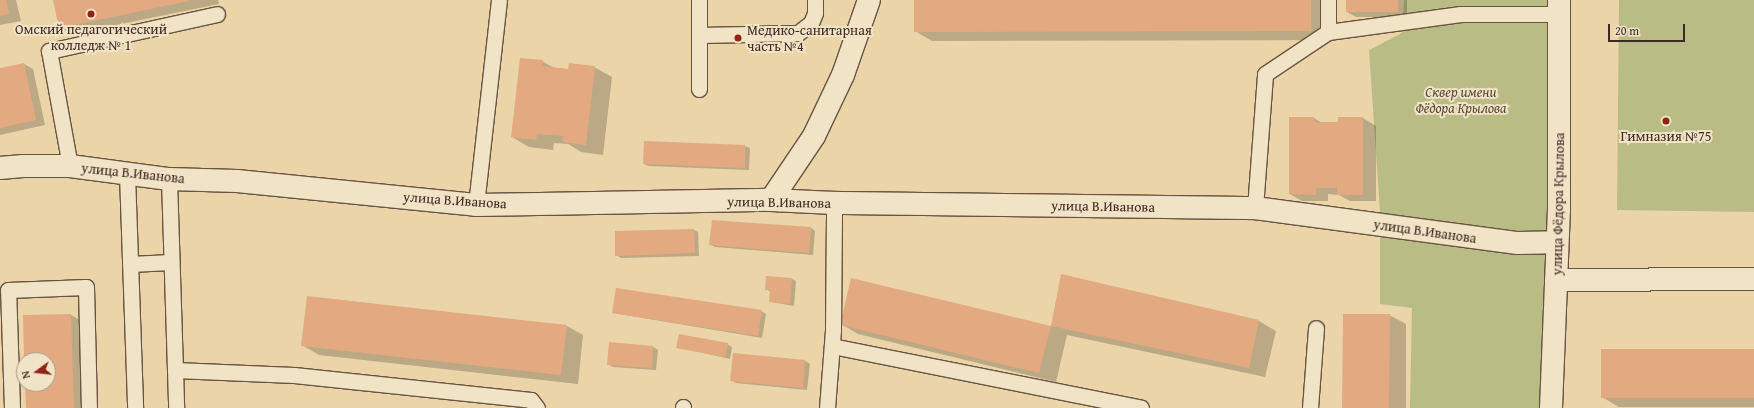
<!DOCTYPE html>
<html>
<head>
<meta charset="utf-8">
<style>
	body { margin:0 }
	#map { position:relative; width:1754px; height:408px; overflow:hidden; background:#ead4a8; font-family:"Gentium Book Plus",serif }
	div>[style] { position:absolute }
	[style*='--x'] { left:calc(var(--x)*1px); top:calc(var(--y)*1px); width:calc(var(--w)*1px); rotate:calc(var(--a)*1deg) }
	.green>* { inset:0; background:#babc85 }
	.shadow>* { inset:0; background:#0003 }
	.building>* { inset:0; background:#e3aa82 }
	.roads { filter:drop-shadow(1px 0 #685443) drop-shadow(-1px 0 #685443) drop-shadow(0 1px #685443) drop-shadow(0 -1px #685443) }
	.lane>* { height:15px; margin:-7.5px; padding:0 7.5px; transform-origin:7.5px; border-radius:7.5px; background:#f1e3c6 }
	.street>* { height:22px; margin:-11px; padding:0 11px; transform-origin:11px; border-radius:11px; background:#f1e3c6 }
	.secondary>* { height:22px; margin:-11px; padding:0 11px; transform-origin:11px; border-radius:11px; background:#f1e3c6 }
	.dots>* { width:11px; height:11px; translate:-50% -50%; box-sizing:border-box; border:2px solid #f1e3c6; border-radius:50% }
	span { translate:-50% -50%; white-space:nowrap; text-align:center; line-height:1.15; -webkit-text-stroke:4px #f1e3c6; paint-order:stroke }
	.poi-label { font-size:14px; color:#3d2a21 }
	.left { translate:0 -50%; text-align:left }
	.park-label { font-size:14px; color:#564735; font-style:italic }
	.street-label { font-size:14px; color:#3d2a21 }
	.north { position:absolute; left:16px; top:352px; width:40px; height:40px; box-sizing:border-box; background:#f1e3c6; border:1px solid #a99984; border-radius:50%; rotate:255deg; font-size:11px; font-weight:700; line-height:16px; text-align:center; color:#3d2a21 }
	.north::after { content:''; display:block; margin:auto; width:14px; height:18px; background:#8f2418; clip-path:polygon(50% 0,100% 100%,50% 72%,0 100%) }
	.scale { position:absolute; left:1608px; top:24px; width:77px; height:18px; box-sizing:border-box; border:2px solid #3d2a21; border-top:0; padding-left:5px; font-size:12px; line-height:14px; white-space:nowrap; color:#3d2a21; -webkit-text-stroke:3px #f1e3c6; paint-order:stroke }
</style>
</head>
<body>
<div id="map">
	<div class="green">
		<i style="clip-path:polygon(1404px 0,1550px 0,1545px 408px,1410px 408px,1412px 308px,1380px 304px,1380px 212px,1369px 50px,1402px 33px)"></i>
		<i style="clip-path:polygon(1619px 0,1754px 0,1754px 212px,1617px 210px)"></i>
	</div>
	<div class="shadow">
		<i style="clip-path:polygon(0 0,16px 0,21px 21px,0 25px)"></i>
		<i style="clip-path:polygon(54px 0,218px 0,219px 4px,72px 34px,60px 27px)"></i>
		<i style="clip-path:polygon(915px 0,1327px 0,1327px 40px,932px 41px,915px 31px)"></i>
		<i style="clip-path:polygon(1347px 0,1407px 0,1407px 17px,1356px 17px,1347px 12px)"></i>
		<i style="clip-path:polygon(542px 61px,556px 69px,569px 71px,594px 67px,612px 77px,603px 155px,581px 152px,568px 144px,554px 143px,553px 150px,529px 147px,512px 137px)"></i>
		<i style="clip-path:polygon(24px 64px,33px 69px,45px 125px,0 135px,0 69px)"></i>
		<i style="clip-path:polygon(1314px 118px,1322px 123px,1339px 123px,1339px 118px,1363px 118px,1376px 126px,1376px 201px,1350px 201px,1339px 195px,1328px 194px,1328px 201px,1302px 201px,1290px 194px)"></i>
		<i style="clip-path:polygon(645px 142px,745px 146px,750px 148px,749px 170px,649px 166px,644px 164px)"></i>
		<i style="clip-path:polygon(811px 228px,815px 231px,813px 255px,715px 247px,711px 245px)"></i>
		<i style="clip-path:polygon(694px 230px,698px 232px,699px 256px,621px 258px,616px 255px)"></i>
		<i style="clip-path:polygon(1062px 276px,1259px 321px,1276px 331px,1265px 377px,1067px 335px,1056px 382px,858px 334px,841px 324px,1051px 327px)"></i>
		<i style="clip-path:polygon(792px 279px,796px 281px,794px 306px,771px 302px,771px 292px,766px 289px)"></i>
		<i style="clip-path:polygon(761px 311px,766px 314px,762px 338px,613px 313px)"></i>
		<i style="clip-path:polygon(71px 315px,87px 324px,90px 408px,27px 408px,26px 384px,48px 384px,48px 360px,25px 360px)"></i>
		<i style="clip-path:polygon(1389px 315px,1406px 324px,1406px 408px,1343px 408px)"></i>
		<i style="clip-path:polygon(567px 326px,583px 335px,578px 384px,319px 355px,302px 345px)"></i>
		<i style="clip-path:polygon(610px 344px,653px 347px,658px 350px,656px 370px,613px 367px,608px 364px)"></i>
		<i style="clip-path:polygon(727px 344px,732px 347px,730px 359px,677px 347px)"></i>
		<i style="clip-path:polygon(1754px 350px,1754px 407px,1619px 407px,1602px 397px)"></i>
		<i style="clip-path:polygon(734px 354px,805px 361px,810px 364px,807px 390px,736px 383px,731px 380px)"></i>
	</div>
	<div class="building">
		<i style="clip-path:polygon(0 0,6px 0,9px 14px,0 16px)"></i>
		<i style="clip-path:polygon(53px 0,189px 0,189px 1px,59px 28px)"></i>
		<i style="clip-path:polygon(914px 0,1311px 0,1311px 31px,914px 32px)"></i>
		<i style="clip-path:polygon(1346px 0,1398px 0,1398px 12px,1346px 12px)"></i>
		<i style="clip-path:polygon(520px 58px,543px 60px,542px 66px,568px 69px,569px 63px,595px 66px,586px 145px,562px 142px,563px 136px,537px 134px,536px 140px,511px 137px)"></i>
		<i style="clip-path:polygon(24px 63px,36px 120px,0 128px,0 68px)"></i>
		<i style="clip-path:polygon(1289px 117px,1314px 117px,1314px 122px,1338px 122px,1338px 117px,1363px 117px,1363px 195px,1337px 195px,1337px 188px,1316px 188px,1316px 195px,1289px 194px)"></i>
		<i style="clip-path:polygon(644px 141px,745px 145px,745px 168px,643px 164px)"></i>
		<i style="clip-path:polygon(712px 220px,811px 227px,809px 253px,709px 245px)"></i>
		<i style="clip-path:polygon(694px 229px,695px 253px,615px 256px,615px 231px)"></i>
		<i style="clip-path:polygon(1061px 274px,1259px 320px,1249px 368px,1051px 326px)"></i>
		<i style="clip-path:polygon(766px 276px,792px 278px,790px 304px,769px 302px,770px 290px,765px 290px)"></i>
		<i style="clip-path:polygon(851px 278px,1051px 326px,1039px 373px,840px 325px)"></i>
		<i style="clip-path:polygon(616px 288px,762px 310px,758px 336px,612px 313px)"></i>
		<i style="clip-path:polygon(307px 296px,567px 325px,561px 375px,301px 346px)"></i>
		<i style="clip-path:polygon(71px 314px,74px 408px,26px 408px,25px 384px,48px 384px,48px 360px,24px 360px,23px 315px)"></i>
		<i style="clip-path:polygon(1343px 314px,1390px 314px,1389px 408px,1342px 408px)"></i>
		<i style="clip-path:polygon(679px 334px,728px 343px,725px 357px,676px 348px)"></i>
		<i style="clip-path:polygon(609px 342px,653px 346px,652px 368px,607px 365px)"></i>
		<i style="clip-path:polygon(1601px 349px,1754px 349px,1754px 398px,1601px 398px)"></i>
		<i style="clip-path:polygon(733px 353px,805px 360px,803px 388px,730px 381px)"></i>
	</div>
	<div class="roads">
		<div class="lane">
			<i style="--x:699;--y:0;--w:35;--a:90"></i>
			<i style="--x:699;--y:35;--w:99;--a:-1.2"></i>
			<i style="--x:798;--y:33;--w:16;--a:-38"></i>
			<i style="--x:811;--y:23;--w:11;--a:-68"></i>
			<i style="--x:815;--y:13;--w:13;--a:-90"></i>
			<i style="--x:1328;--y:0;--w:32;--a:90"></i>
			<i style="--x:699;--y:35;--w:54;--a:90"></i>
			<i style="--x:70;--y:166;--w:117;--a:-100.3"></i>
			<i style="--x:49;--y:51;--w:172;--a:-12.4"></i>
			<i style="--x:127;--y:174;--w:234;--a:88"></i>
			<i style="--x:169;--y:179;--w:229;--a:88.2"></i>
			<i style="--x:476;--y:205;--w:206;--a:-83.6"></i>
			<i style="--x:1255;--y:208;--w:134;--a:-85.7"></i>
			<i style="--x:1265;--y:74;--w:76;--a:-33.7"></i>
			<i style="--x:1328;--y:32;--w:134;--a:-7.7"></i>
			<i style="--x:1461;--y:14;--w:98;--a:0"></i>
			<i style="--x:130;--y:264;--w:41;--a:-2.8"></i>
			<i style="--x:832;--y:346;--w:315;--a:11.3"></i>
			<i style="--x:175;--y:370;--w:119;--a:2.4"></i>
			<i style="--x:294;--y:375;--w:238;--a:6"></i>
			<i style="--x:531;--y:400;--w:10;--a:53"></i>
			<i style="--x:12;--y:408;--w:118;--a:-91.9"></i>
			<i style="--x:8;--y:290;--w:78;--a:-2.2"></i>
			<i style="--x:86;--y:287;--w:121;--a:88.6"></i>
			<i style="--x:683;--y:408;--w:1;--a:-90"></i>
			<i style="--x:827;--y:408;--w:78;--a:-85.6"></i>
			<i style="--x:833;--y:330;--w:127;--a:-89.5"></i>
			<i style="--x:1310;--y:408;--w:80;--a:-85.7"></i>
		</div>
		<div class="street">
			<i style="--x:0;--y:168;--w:23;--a:-5"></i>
			<i style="--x:23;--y:166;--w:47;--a:0"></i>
			<i style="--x:70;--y:166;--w:100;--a:7.5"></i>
			<i style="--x:169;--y:179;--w:68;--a:1.7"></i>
			<i style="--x:237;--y:181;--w:240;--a:5.7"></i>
			<i style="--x:476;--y:205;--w:295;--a:-1"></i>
			<i style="--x:771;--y:200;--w:63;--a:2.7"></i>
			<i style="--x:834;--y:203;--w:421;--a:0.7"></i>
			<i style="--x:1255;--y:208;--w:265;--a:7.6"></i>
			<i style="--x:1518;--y:243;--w:39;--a:-1"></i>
			<i style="--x:771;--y:200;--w:77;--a:-56.1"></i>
			<i style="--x:814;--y:136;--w:68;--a:-64.6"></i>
			<i style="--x:843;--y:75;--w:79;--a:-70.9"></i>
			<i style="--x:1556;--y:280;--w:198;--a:-0.3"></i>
		</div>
		<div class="secondary">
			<i style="--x:1551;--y:408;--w:198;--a:-87.7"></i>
			<i style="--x:1559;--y:210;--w:210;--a:-90"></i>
		</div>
	</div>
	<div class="dots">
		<i style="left:91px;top:14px;background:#8f2418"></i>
		<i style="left:738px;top:38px;background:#8f2418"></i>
		<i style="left:1666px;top:121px;background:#8f2418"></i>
	</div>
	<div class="poi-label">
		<span style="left:91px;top:37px">Омский педагогический<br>колледж № 1</span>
		<span class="left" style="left:747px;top:38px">Медико-санитарная<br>часть №4</span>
		<span style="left:1666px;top:136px">Гимназия №75</span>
	</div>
	<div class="park-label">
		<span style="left:1461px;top:100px">Сквер имени<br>Фёдора Крылова</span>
	</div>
	<div class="street-label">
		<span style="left:133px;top:173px;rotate:6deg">улица В.Иванова</span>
		<span style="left:455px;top:200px;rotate:4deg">улица В.Иванова</span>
		<span style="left:779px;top:202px;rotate:1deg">улица В.Иванова</span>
		<span style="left:1558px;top:204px;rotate:-89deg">улица Фёдора Крылова</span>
		<span style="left:1103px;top:206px;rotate:1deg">улица В.Иванова</span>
		<span style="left:1425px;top:231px;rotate:8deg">улица В.Иванова</span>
	</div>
	<div class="north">N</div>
	<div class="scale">20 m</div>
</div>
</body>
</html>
